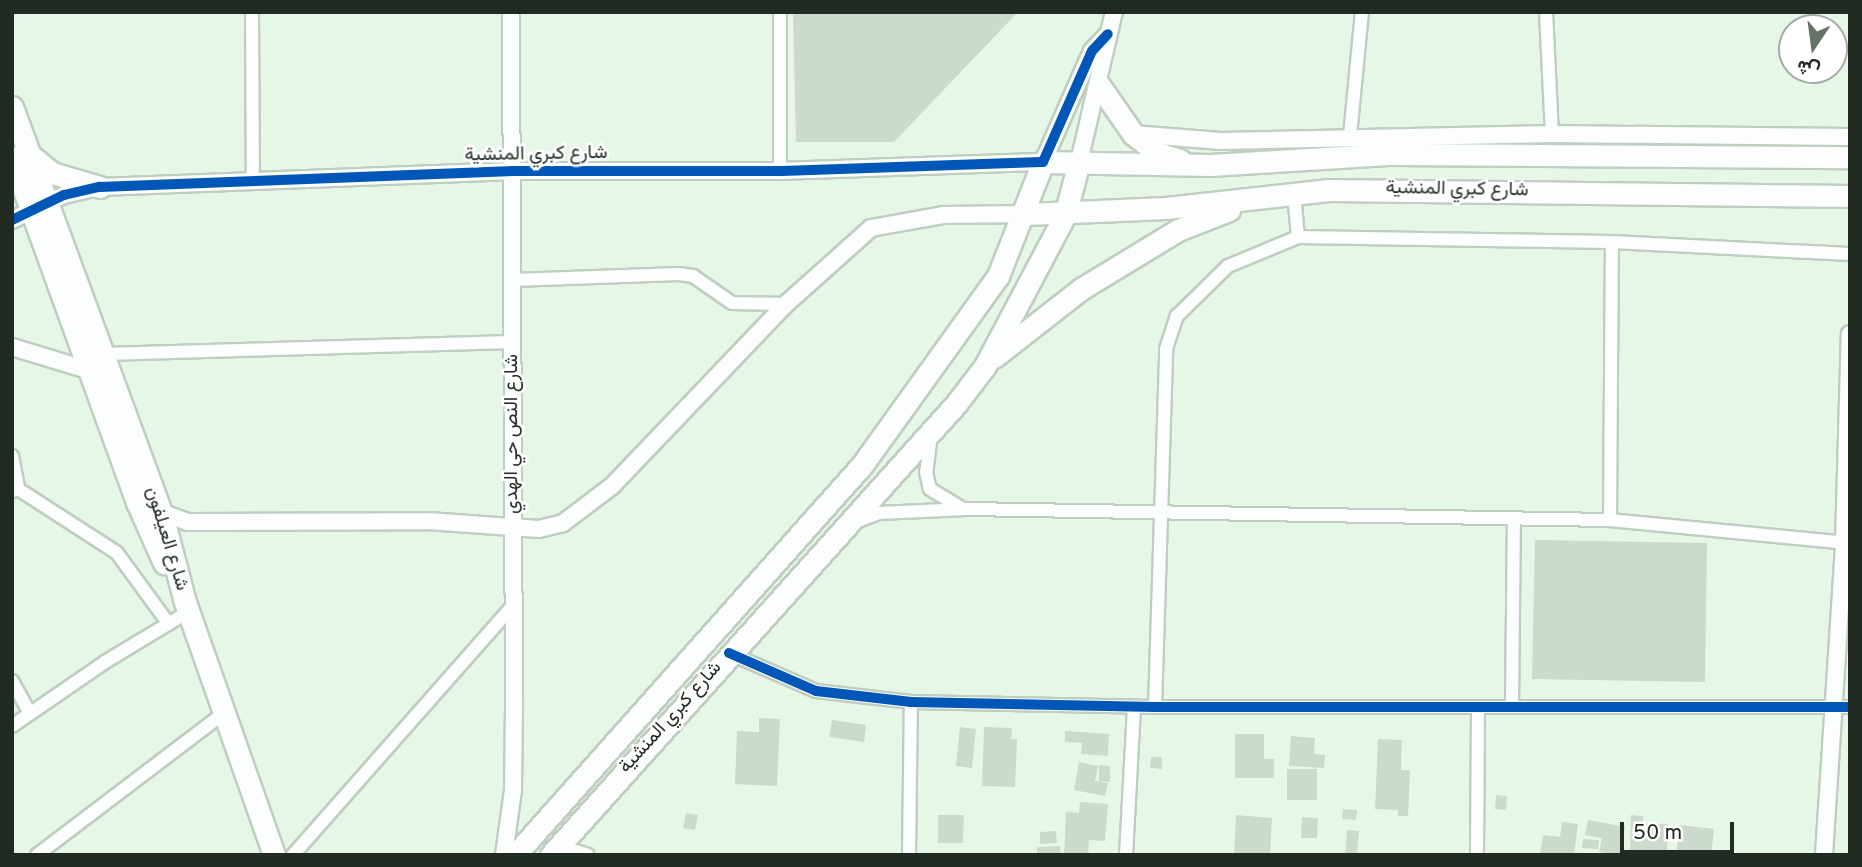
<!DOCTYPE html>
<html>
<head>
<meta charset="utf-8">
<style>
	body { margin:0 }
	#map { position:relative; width:1862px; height:867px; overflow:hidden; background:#e6f7e8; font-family:Overpass,Vazirmatn,sans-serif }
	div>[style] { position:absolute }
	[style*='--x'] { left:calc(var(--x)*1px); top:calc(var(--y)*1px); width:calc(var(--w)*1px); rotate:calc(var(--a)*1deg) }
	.building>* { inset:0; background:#ccd9cd }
	.roads { filter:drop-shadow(2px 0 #c0cdc1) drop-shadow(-2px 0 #c0cdc1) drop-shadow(0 2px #c0cdc1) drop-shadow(0 -2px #c0cdc1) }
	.minor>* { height:12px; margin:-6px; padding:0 6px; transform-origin:6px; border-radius:6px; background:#fbfefc }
	.tertiary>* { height:16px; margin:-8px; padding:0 8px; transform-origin:8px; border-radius:8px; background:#fbfefc }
	.primary>* { height:21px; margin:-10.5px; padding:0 10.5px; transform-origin:10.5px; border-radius:10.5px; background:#fbfefc }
	.cycleway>* { height:10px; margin:-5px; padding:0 5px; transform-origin:5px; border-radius:5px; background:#0057b8 }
	span { translate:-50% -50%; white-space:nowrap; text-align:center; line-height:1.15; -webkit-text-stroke:5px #fff; paint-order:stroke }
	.street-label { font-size:19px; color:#212b22 }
	.frame { position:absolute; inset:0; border:14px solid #212b22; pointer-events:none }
	.north { position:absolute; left:1778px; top:14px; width:70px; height:70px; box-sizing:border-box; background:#fff; border:2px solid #a6aaa7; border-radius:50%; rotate:193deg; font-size:19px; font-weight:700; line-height:28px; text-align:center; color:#212b22 }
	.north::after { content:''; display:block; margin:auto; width:24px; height:32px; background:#667267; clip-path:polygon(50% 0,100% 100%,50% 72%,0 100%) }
	.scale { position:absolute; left:1620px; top:822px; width:114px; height:32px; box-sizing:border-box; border:4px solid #212b22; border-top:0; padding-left:9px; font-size:21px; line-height:24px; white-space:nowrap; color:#212b22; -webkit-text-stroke:5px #fff; paint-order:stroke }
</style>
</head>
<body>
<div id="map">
	<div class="building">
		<i style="clip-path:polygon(793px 12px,1018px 12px,894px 142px,796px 142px)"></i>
		<i style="clip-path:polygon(1535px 540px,1707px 543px,1705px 682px,1532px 679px)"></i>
		<i style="clip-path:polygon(759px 718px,780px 719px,777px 786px,735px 784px,737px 731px,759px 732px)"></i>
		<i style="clip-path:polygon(832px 720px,866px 725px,864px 742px,829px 737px)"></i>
		<i style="clip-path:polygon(960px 727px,976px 729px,972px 768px,956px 766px)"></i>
		<i style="clip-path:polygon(984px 727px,1012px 728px,1011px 739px,1017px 739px,1015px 787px,982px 786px)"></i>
		<i style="clip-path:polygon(1065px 731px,1109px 734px,1108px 756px,1081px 754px,1082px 743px,1065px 742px)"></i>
		<i style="clip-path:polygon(1235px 734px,1264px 734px,1264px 759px,1274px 759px,1274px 778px,1235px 778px)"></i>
		<i style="clip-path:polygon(1291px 736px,1315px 738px,1314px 754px,1325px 755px,1324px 768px,1289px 766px)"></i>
		<i style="clip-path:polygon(1378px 739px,1402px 740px,1401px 770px,1410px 770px,1408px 816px,1398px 816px,1398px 810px,1375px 809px)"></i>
		<i style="clip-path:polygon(1151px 757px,1162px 757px,1162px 769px,1150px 768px)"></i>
		<i style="clip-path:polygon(1079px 762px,1098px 766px,1095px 781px,1108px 783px,1105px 796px,1074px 790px)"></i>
		<i style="clip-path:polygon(1099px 765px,1110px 766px,1110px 782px,1099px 781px)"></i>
		<i style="clip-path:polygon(1287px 769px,1317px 769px,1317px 800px,1287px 800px)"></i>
		<i style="clip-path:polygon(1496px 795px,1507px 796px,1506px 810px,1495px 809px)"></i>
		<i style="clip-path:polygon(1080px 802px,1108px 804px,1105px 841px,1089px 840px,1088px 855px,1064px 855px,1066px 812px,1079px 813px)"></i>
		<i style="clip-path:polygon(1343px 809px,1357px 810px,1356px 820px,1342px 819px)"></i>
		<i style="clip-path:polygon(686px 813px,698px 815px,695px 830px,683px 828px)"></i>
		<i style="clip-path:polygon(938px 815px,964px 815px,963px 843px,938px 843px)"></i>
		<i style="clip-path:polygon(1236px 815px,1272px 818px,1270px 855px,1234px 855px)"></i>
		<i style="clip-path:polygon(1631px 815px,1643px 816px,1643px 824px,1668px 824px,1667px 855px,1630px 855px)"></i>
		<i style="clip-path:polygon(1302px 817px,1318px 818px,1317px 838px,1301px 838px)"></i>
		<i style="clip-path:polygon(1588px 820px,1625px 827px,1620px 855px,1599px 852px,1602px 838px,1585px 835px)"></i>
		<i style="clip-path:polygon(1562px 822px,1578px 824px,1574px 855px,1540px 855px,1543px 835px,1560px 837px)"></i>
		<i style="clip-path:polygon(1680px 825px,1714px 829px,1711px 855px,1676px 855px)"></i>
		<i style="clip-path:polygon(1347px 830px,1359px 831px,1357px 855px,1345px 855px)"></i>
		<i style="clip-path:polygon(1056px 831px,1057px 843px,1040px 844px,1040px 832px)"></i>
		<i style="clip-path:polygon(1583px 839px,1599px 840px,1598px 849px,1582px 848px)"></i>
		<i style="clip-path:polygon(1060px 846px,1061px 855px,1037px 855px,1037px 847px)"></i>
	</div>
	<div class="roads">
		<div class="minor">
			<i style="--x:252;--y:12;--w:170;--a:89.7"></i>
			<i style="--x:780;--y:12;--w:159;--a:90"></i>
			<i style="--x:1546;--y:12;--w:122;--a:87.2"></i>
			<i style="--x:1350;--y:136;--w:125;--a:-84.5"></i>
			<i style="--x:1294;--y:193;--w:44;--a:84.8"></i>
			<i style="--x:513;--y:280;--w:166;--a:-2.1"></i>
			<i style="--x:679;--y:274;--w:14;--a:8"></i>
			<i style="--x:693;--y:276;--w:47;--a:34.7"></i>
			<i style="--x:732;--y:303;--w:54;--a:1.1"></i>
			<i style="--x:103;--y:354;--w:410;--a:-1.7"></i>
			<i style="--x:931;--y:434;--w:38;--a:97"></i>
			<i style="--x:926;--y:472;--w:17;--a:77"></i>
			<i style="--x:930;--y:489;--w:37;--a:31"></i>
			<i style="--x:12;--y:456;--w:32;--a:79"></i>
			<i style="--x:18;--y:487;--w:6;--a:141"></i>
			<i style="--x:12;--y:485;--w:125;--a:32.9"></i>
			<i style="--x:117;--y:553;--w:87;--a:53.9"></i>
			<i style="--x:1610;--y:520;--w:278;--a:-89.6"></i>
			<i style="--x:853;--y:523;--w:28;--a:-21"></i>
			<i style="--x:879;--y:513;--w:87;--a:-2.6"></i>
			<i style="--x:966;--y:509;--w:644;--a:0.98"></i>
			<i style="--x:1610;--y:520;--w:241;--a:5.5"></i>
			<i style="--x:729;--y:653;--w:95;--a:23.6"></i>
			<i style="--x:816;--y:691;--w:96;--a:6.6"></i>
			<i style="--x:911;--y:702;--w:244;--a:1.2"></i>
			<i style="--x:1155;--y:707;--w:695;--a:0"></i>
			<i style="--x:12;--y:681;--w:37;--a:61"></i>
			<i style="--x:1512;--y:705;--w:186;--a:-89.4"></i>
			<i style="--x:1155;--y:707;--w:358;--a:-88.2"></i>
			<i style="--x:1166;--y:349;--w:35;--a:-72"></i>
			<i style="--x:1177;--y:316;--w:71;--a:-44.4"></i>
			<i style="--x:1228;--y:266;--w:76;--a:-22.5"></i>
			<i style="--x:1298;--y:237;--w:314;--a:0.9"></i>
			<i style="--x:1612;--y:242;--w:238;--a:2.9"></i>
			<i style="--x:12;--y:726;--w:113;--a:-34.5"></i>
			<i style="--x:105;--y:662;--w:97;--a:-31.1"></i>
			<i style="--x:559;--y:846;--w:30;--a:17"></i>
			<i style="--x:37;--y:855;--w:233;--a:-37.2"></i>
			<i style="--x:293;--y:855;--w:331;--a:-48.6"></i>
			<i style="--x:909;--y:855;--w:153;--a:-89.3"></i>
			<i style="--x:1126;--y:855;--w:148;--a:-86.9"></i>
			<i style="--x:1477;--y:855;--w:148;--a:-89.6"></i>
		</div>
		<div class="tertiary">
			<i style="--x:1133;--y:134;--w:88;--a:4.5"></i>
			<i style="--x:1221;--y:141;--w:331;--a:-1.2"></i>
			<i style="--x:1552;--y:134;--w:298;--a:0.6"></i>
			<i style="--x:1079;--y:162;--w:154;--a:-76.9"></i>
			<i style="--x:12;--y:220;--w:58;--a:-25.7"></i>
			<i style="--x:64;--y:195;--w:37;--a:-13"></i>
			<i style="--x:100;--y:187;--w:414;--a:-2.2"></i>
			<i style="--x:514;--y:171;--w:266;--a:0"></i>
			<i style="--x:780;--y:171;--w:263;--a:-2"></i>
			<i style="--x:1043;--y:162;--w:121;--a:-66.2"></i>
			<i style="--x:1092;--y:51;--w:23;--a:-47"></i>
			<i style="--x:12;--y:347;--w:83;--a:16.9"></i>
			<i style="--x:155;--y:510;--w:35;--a:20"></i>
			<i style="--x:188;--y:522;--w:240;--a:-0.2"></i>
			<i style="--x:428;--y:521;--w:111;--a:4.1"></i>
			<i style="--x:539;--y:529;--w:25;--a:-14"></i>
			<i style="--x:563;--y:523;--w:61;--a:-37.1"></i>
			<i style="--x:612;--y:486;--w:252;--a:-46.3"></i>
			<i style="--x:786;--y:304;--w:114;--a:-41.8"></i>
			<i style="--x:871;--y:228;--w:73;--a:-10.2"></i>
			<i style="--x:943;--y:215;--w:83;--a:-0.7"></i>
			<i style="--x:504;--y:855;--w:66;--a:-82.1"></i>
			<i style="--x:513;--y:790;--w:85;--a:-89.3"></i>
			<i style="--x:514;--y:705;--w:693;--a:-90.25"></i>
			<i style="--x:1824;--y:855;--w:313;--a:-86.3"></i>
			<i style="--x:1844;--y:543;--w:209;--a:-88.4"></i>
		</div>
		<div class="primary">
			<i style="--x:1099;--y:85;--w:60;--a:55.2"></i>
			<i style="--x:1133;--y:134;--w:31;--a:38"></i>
			<i style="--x:1157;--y:153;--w:24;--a:17"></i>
			<i style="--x:12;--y:107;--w:434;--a:69.8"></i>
			<i style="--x:162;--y:514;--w:91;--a:75.4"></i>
			<i style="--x:185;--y:602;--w:268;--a:70.6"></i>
			<i style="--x:31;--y:156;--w:27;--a:39"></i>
			<i style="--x:52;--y:173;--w:50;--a:16.3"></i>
			<i style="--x:12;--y:157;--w:367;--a:70.1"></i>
			<i style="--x:137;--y:502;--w:67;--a:66.1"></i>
			<i style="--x:1026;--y:214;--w:140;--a:-2.5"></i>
			<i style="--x:1166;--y:208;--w:164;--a:-6.3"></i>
			<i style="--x:1329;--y:190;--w:521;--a:0.66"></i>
			<i style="--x:994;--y:357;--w:110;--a:-38"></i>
			<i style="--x:1081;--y:289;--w:114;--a:-31.3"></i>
			<i style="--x:1178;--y:230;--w:55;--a:-21.4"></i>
			<i style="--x:515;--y:855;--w:522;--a:-48.34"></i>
			<i style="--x:862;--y:465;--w:233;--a:-54.3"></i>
			<i style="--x:998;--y:276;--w:123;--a:-68.5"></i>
			<i style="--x:1043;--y:162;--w:167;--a:1"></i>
			<i style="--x:1210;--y:165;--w:182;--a:-3.5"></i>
			<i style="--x:1392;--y:154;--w:458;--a:0.4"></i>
			<i style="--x:551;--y:855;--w:606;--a:-48.08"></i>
			<i style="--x:956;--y:404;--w:48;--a:-52.7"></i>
			<i style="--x:985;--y:366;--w:171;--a:-62.1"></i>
			<i style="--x:1065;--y:215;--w:55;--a:-75.2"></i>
		</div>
	</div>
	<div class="cycleway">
		<i style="--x:12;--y:220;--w:58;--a:-25.7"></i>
		<i style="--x:64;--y:195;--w:37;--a:-13"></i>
		<i style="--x:100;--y:187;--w:414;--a:-2.2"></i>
		<i style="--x:514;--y:171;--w:266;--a:0"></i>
		<i style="--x:780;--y:171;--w:263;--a:-2"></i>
		<i style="--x:1043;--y:162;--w:121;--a:-66.2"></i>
		<i style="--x:1092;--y:51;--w:23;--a:-47"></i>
		<i style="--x:729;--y:653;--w:95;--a:23.6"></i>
		<i style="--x:816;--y:691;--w:96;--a:6.6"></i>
		<i style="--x:911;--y:702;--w:244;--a:1.2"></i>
		<i style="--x:1155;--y:707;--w:695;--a:0"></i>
	</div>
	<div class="street-label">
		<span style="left:536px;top:155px;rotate:-1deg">شارع كبري المنشية</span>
		<span style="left:1457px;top:190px;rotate:1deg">شارع كبري المنشية</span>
		<span style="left:513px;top:434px;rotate:-90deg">شارع النص حي الهدي</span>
		<span style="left:166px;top:539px;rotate:73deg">شارع العيلفون</span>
		<span style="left:671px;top:718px;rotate:-48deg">شارع كبري المنشية</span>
	</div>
	<div class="frame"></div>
	<div class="north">ش</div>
	<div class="scale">50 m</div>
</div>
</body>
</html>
